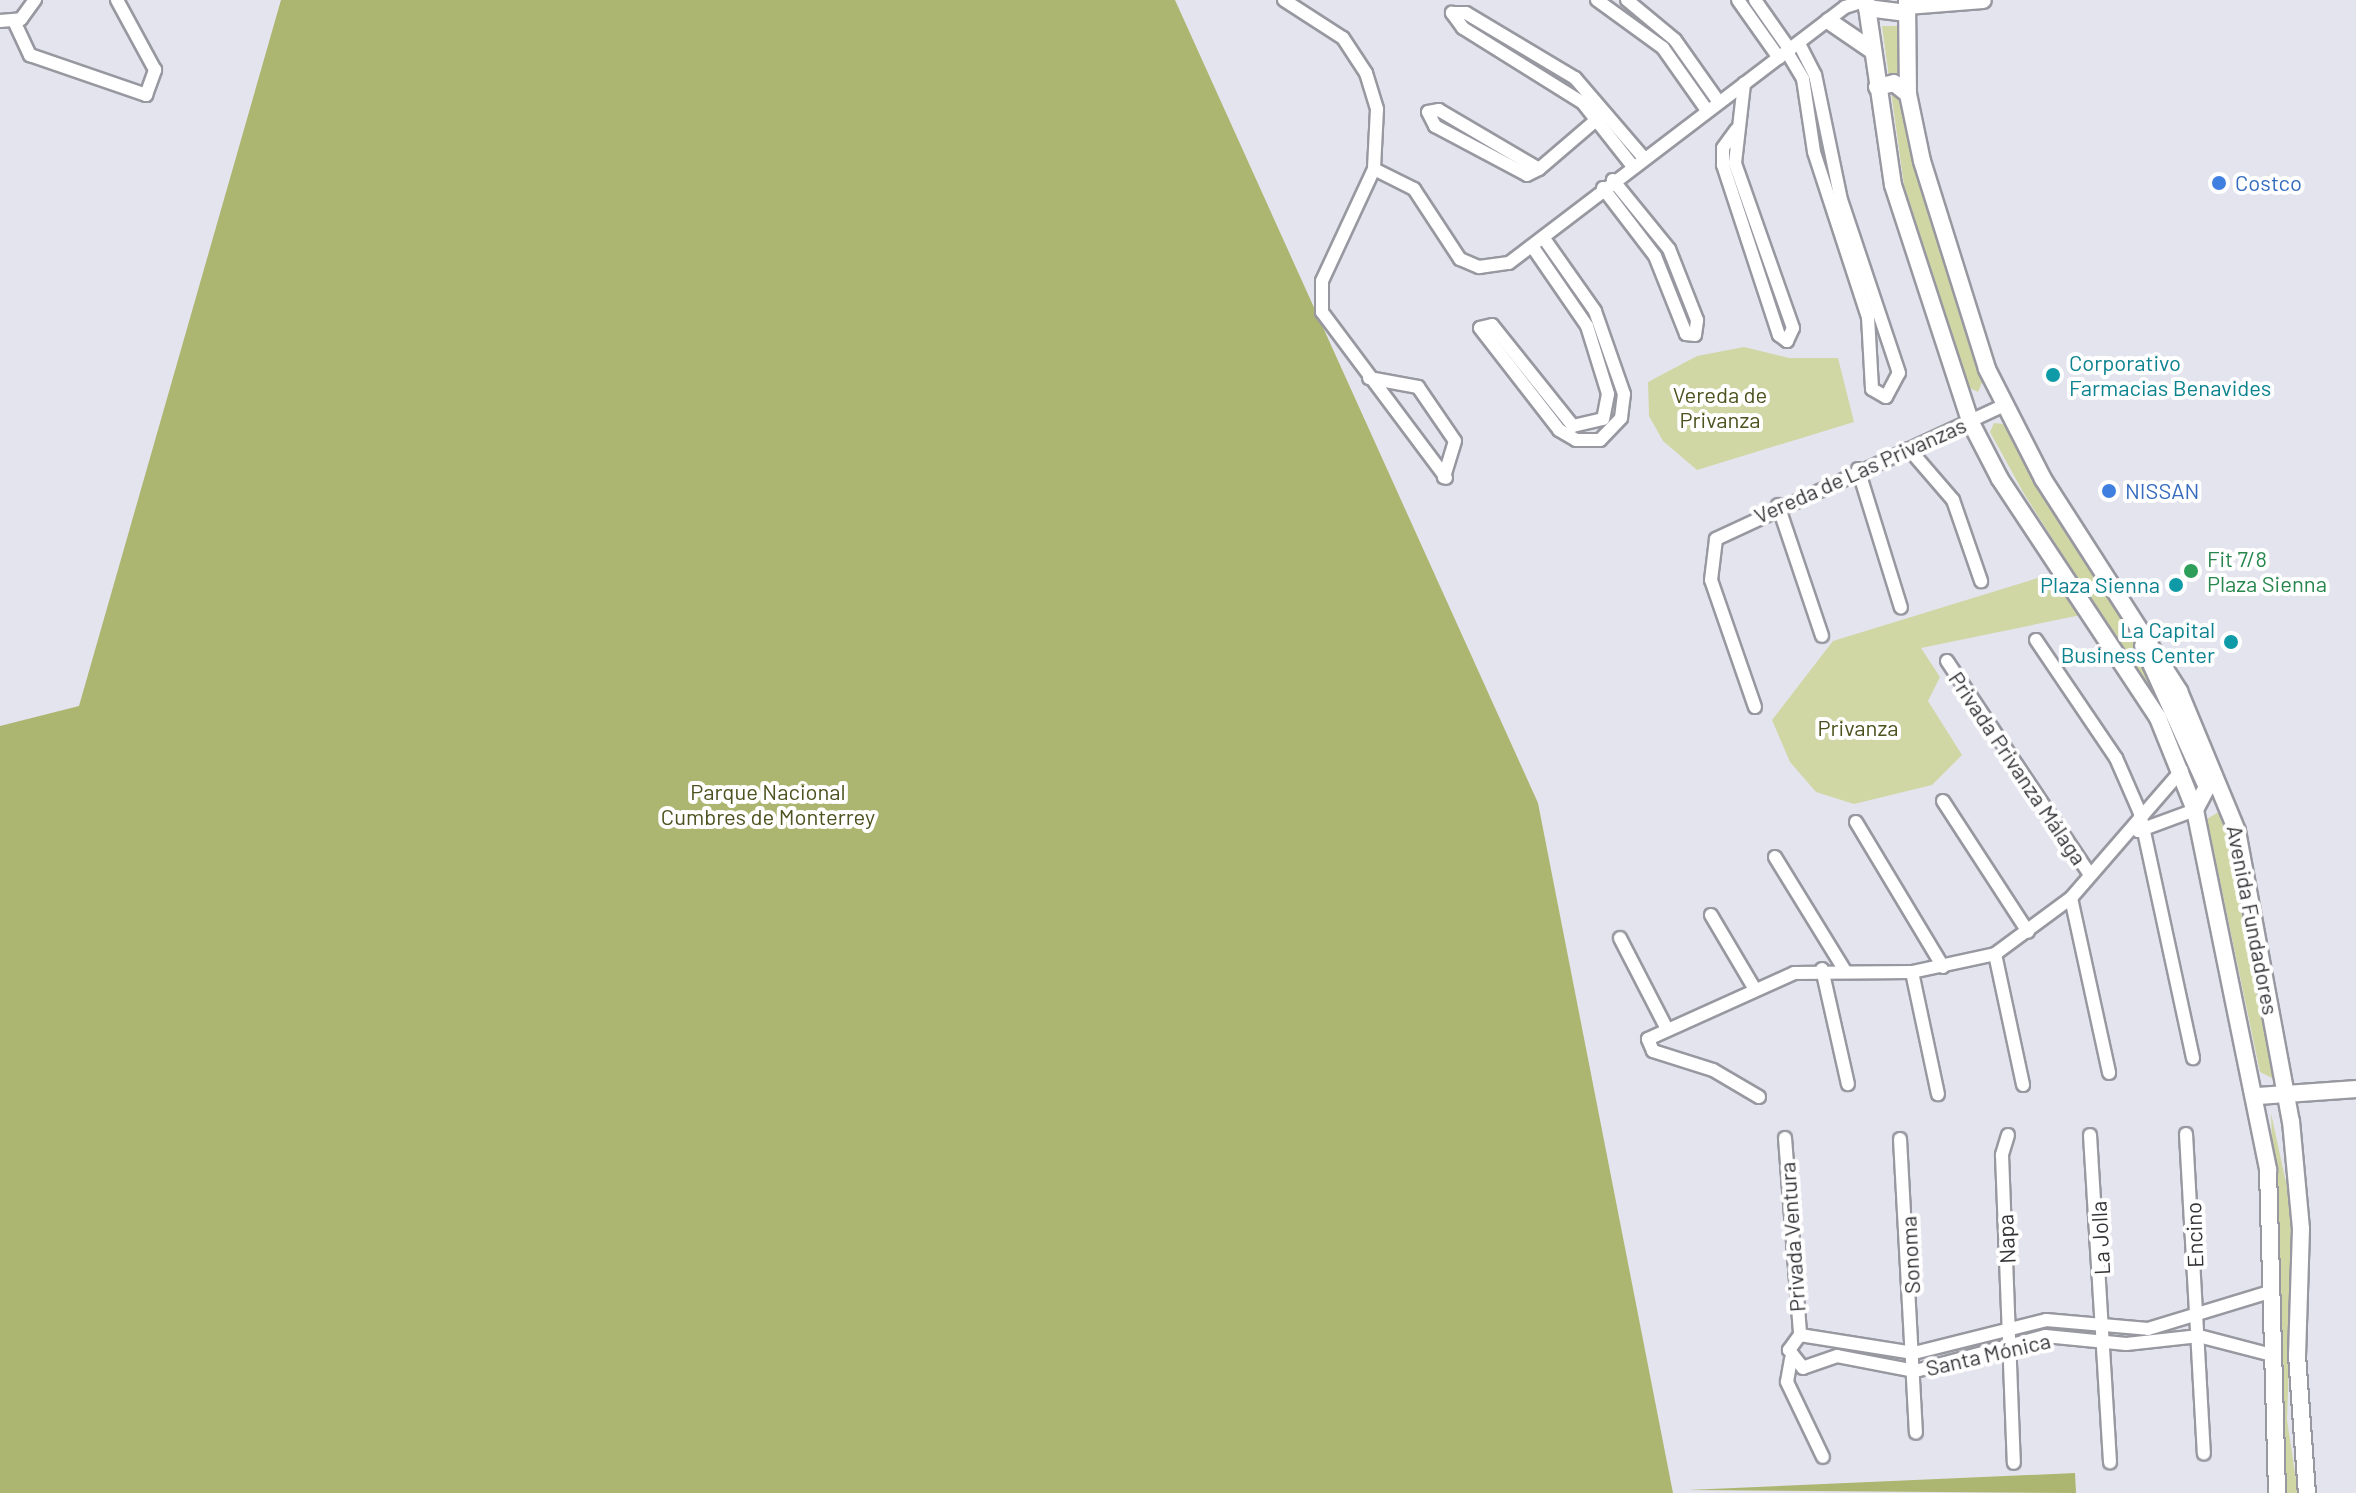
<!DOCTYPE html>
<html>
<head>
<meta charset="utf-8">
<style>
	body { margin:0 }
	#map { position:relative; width:2356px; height:1493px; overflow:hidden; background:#e4e4ee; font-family:Barlow,sans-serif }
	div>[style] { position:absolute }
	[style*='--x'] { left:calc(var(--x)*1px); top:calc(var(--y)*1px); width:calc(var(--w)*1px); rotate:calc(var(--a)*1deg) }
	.green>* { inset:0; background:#d0d7a4 }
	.forest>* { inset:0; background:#adb670 }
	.roads { filter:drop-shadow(2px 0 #9898a1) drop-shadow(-2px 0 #9898a1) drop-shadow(0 2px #9898a1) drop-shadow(0 -2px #9898a1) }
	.street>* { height:12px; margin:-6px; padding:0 6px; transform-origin:6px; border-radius:6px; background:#fff }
	.secondary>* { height:16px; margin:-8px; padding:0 8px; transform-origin:8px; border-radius:8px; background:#fff }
	.dots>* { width:22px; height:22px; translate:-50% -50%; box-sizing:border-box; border:4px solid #fff; border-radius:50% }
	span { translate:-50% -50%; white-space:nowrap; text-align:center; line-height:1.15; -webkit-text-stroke:8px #fff; paint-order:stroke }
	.shop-label { font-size:22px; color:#366cbe }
	.left { translate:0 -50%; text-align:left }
	.culture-label { font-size:22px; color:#0d838f }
	.right { translate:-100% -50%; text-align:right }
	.park-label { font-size:22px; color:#4d521e }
	.street-label { font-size:22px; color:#353539 }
	.leisure-label { font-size:22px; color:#27864d }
</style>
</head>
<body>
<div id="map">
	<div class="green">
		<i style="clip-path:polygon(1882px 26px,1899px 26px,1913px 157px,1983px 380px,1978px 392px,1968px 387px,1904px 185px)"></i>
		<i style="clip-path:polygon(1744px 347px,1789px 358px,1838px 358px,1854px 422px,1697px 470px,1663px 441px,1649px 416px,1648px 382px,1697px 356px)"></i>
		<i style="clip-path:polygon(1994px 423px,2003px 424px,2131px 631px,2182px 745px,2023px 492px,1990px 432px)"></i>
		<i style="clip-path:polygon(2054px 573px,2081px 615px,1921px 648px,1940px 677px,1928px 701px,1962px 755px,1932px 785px,1854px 804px,1816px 792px,1790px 762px,1772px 720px,1833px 641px)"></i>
		<i style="clip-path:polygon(2222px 810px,2276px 1074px,2272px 1078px,2260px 1072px,2207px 819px)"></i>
		<i style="clip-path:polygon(2271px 1113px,2294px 1220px,2287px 1420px,2298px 1493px,2283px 1493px)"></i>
	</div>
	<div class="forest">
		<i style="clip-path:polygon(281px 0,1175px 0,1538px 803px,1673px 1493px,0 1493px,0 726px,79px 706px)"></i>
		<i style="clip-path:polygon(2075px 1473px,2076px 1493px,1688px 1490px)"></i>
	</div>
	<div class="roads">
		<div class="street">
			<i style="--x:1284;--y:0;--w:70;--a:32.8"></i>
			<i style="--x:1343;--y:38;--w:42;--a:56.7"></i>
			<i style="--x:1366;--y:73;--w:38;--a:73"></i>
			<i style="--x:1377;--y:109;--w:60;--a:92.9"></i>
			<i style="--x:1374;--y:169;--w:123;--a:114.9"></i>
			<i style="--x:1322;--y:281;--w:31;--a:90"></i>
			<i style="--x:1322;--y:312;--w:207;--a:53.2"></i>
			<i style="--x:1597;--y:0;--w:82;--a:36"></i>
			<i style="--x:1663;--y:48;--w:75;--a:54.8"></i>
			<i style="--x:1627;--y:0;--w:62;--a:39.8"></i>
			<i style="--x:1675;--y:40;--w:75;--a:54.8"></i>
			<i style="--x:1738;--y:0;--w:71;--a:54.7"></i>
			<i style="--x:1755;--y:0;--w:61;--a:55"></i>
			<i style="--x:0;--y:21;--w:21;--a:-5"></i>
			<i style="--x:21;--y:19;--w:24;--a:-54"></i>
			<i style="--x:14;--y:21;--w:38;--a:65"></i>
			<i style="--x:30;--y:55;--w:123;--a:19"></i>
			<i style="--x:146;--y:95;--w:27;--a:-70"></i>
			<i style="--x:155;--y:70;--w:80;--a:-118.5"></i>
			<i style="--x:1787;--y:52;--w:31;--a:59"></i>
			<i style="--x:1803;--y:79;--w:74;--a:81.4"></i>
			<i style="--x:1814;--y:152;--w:174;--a:71.9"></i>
			<i style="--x:1868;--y:317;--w:72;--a:86.8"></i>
			<i style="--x:1872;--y:389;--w:16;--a:30"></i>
			<i style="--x:1886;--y:397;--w:27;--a:-62"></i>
			<i style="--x:1899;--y:373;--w:182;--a:-108.5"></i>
			<i style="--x:1841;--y:200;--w:128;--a:-101.7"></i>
			<i style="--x:1815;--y:75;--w:36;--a:-117"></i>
			<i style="--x:1736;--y:130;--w:22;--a:126"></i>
			<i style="--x:1723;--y:148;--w:17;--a:90"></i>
			<i style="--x:1723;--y:165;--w:179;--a:71.8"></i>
			<i style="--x:1779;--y:335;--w:10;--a:37"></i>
			<i style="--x:1787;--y:341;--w:14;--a:-65"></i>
			<i style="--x:1793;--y:328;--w:175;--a:-109.4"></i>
			<i style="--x:1735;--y:163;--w:80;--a:-83.5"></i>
			<i style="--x:1631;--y:164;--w:78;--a:-128.2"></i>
			<i style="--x:1583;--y:103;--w:142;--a:-148"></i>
			<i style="--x:1463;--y:28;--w:19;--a:-126"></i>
			<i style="--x:1452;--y:13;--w:14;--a:0"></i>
			<i style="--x:1466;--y:13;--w:127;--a:30.8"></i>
			<i style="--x:1575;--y:78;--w:103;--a:49.3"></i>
			<i style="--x:1374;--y:169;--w:45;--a:26.6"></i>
			<i style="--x:1414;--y:189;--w:84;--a:56.7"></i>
			<i style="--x:1460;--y:259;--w:21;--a:23"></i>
			<i style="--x:1479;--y:267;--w:30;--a:-8"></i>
			<i style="--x:1509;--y:263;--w:422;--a:-37.3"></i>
			<i style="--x:1845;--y:7;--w:22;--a:-18"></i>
			<i style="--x:1539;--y:169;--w:116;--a:-149.5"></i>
			<i style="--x:1439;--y:110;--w:11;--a:170"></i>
			<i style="--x:1428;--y:112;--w:16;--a:63"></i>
			<i style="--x:1435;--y:126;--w:104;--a:28"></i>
			<i style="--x:1527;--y:175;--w:13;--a:-27"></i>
			<i style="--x:1539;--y:169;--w:83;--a:-40.6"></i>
			<i style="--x:1603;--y:188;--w:86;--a:52.6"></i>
			<i style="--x:1655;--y:256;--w:84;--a:68.3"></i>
			<i style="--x:1686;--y:334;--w:9;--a:6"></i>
			<i style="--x:1695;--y:335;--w:15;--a:-82"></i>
			<i style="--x:1697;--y:320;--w:76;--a:-111.5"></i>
			<i style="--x:1669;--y:249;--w:89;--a:-129.1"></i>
			<i style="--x:1532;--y:246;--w:97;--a:55.5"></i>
			<i style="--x:1587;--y:326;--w:71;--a:72.8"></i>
			<i style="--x:1608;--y:394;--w:25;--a:101"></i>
			<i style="--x:1603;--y:419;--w:31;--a:167"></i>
			<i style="--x:1573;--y:426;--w:129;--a:-128.7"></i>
			<i style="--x:1492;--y:325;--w:12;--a:166"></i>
			<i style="--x:1480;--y:328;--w:129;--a:52.2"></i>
			<i style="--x:1559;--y:430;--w:20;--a:30"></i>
			<i style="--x:1576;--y:440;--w:24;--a:0"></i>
			<i style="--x:1600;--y:440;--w:30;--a:-46"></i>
			<i style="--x:1621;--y:418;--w:24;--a:-83"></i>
			<i style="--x:1624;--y:394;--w:88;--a:-109.3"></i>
			<i style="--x:1595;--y:311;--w:90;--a:-125.1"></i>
			<i style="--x:1369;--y:378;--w:50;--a:10.4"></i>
			<i style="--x:1418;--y:387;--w:65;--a:55.6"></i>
			<i style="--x:1455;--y:441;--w:38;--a:107"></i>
			<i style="--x:1909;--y:449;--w:67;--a:49.2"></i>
			<i style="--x:1953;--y:500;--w:86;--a:70.9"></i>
			<i style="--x:1858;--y:469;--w:145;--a:72.8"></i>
			<i style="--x:1778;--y:505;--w:138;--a:71.4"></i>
			<i style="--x:2036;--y:640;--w:143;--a:55.9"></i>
			<i style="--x:2116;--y:758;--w:60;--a:66.4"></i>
			<i style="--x:2140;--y:813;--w:251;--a:77.8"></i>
			<i style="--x:1947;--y:661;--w:257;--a:56.2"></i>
			<i style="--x:1755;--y:707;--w:134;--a:-109.1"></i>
			<i style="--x:1711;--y:580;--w:41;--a:-83"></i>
			<i style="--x:1716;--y:539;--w:316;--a:-24.9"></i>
			<i style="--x:1943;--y:801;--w:156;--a:57"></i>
			<i style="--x:1856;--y:822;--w:169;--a:59"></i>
			<i style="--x:2138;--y:831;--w:61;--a:-20.2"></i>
			<i style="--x:1775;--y:857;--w:134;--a:58.4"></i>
			<i style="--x:2071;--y:898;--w:179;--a:77.7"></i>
			<i style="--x:1711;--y:915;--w:82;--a:59.4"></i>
			<i style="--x:1620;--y:938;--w:98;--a:62.7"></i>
			<i style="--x:1995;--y:954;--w:134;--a:77.9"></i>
			<i style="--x:1822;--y:969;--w:118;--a:77.3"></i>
			<i style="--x:1912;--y:972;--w:125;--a:78"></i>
			<i style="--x:1759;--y:1097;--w:53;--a:-149.6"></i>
			<i style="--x:1713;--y:1070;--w:63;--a:-162.4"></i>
			<i style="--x:1653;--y:1051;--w:13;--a:-113"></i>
			<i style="--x:1648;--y:1039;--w:160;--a:-24.3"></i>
			<i style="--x:1794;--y:973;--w:118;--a:-0.5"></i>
			<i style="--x:1912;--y:972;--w:85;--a:-12.2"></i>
			<i style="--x:1995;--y:954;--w:94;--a:-36.4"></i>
			<i style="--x:2071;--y:898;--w:169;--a:-49.1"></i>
			<i style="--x:2186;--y:1134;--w:320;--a:86.8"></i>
			<i style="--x:2008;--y:1135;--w:21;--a:107"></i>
			<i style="--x:2002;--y:1155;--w:308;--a:87.8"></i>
			<i style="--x:2090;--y:1135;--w:328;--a:86.5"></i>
			<i style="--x:1785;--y:1138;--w:198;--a:85.6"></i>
			<i style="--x:1900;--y:1139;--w:294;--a:86.9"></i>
			<i style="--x:2268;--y:1354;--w:71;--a:-165.4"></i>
			<i style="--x:2199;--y:1336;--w:73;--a:173.7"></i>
			<i style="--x:2126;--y:1344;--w:81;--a:-174.4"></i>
			<i style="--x:2045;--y:1336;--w:135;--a:164.9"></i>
			<i style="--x:1915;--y:1371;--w:79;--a:-169.1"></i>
			<i style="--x:1837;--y:1356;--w:36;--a:161"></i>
			<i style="--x:1803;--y:1368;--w:23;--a:-128"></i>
			<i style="--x:1789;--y:1350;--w:19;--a:-54"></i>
			<i style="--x:1800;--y:1335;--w:115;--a:9"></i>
			<i style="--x:1914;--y:1353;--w:136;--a:-14"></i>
			<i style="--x:2046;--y:1320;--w:102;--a:5"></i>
			<i style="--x:2148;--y:1329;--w:127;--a:-16.9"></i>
			<i style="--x:1791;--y:1359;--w:23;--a:100"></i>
			<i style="--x:1787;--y:1382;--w:83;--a:64.4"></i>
		</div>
		<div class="secondary">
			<i style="--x:1866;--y:0;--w:187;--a:81.7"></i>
			<i style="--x:1893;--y:185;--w:248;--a:71.9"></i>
			<i style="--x:1970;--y:421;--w:65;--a:62.7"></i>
			<i style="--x:2000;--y:479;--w:287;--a:56.5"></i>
			<i style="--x:2158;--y:718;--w:99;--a:68.1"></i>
			<i style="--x:2195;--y:810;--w:367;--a:78.5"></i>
			<i style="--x:2268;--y:1170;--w:323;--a:88.4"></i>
			<i style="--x:1907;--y:0;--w:94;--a:89.4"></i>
			<i style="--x:1908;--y:94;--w:68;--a:78.2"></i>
			<i style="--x:1922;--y:161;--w:218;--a:72.6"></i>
			<i style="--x:1987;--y:369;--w:123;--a:63"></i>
			<i style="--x:2043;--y:479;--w:252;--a:57.3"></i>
			<i style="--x:2179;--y:691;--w:152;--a:67.5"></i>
			<i style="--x:2237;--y:831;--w:295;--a:79.5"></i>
			<i style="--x:2291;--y:1121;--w:108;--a:84.7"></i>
			<i style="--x:2301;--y:1229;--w:126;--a:91.8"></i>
			<i style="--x:2297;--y:1355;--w:138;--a:85.9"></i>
			<i style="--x:1907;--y:6;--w:76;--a:-4.5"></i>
			<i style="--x:1867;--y:8;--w:40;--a:7.1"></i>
			<i style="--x:1829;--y:21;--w:53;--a:34.3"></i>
			<i style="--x:1877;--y:87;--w:17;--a:-13"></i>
			<i style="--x:1894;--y:83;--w:18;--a:38"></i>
			<i style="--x:2143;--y:646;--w:155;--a:65.6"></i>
			<i style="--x:2207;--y:787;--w:26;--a:118"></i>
			<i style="--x:2259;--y:1096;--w:97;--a:-4.1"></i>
		</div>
	</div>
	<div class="dots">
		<i style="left:2219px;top:183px;background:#3f7fe0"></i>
		<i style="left:2053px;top:375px;background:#0f9aa8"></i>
		<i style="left:2109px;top:491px;background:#3f7fe0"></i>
		<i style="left:2191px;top:571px;background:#2e9e5b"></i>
		<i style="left:2176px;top:585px;background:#0f9aa8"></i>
		<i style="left:2231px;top:642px;background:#0f9aa8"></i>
	</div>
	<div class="shop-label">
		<span class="left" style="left:2235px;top:183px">Costco</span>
		<span class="left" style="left:2125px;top:491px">NISSAN</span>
	</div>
	<div class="culture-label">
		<span class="left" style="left:2069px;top:375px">Corporativo<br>Farmacias Benavides</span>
		<span class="right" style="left:2160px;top:585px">Plaza Sienna</span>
		<span class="right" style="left:2215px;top:642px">La Capital<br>Business Center</span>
	</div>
	<div class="park-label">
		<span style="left:1720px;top:407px">Vereda de<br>Privanza</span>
		<span style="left:1858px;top:728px">Privanza</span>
		<span style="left:768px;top:804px">Parque Nacional<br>Cumbres de Monterrey</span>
	</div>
	<div class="street-label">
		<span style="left:1860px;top:470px;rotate:-24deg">Vereda de Las Privanzas</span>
		<span style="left:2018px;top:768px;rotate:56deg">Privada Privanza Málaga</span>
		<span style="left:2253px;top:920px;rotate:79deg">Avenida Fundadores</span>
		<span style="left:2194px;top:1235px;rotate:-92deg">Encino</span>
		<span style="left:1792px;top:1237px;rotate:-94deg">Privada Ventura</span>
		<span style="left:2100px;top:1238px;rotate:-93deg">La Jolla</span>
		<span style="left:2006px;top:1239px;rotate:-93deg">Napa</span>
		<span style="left:1910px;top:1255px;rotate:-93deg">Sonoma</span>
		<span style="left:1988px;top:1354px;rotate:-13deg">Santa Mónica</span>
	</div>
	<div class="leisure-label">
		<span class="left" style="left:2207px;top:571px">Fit 7/8<br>Plaza Sienna</span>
	</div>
</div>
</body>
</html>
